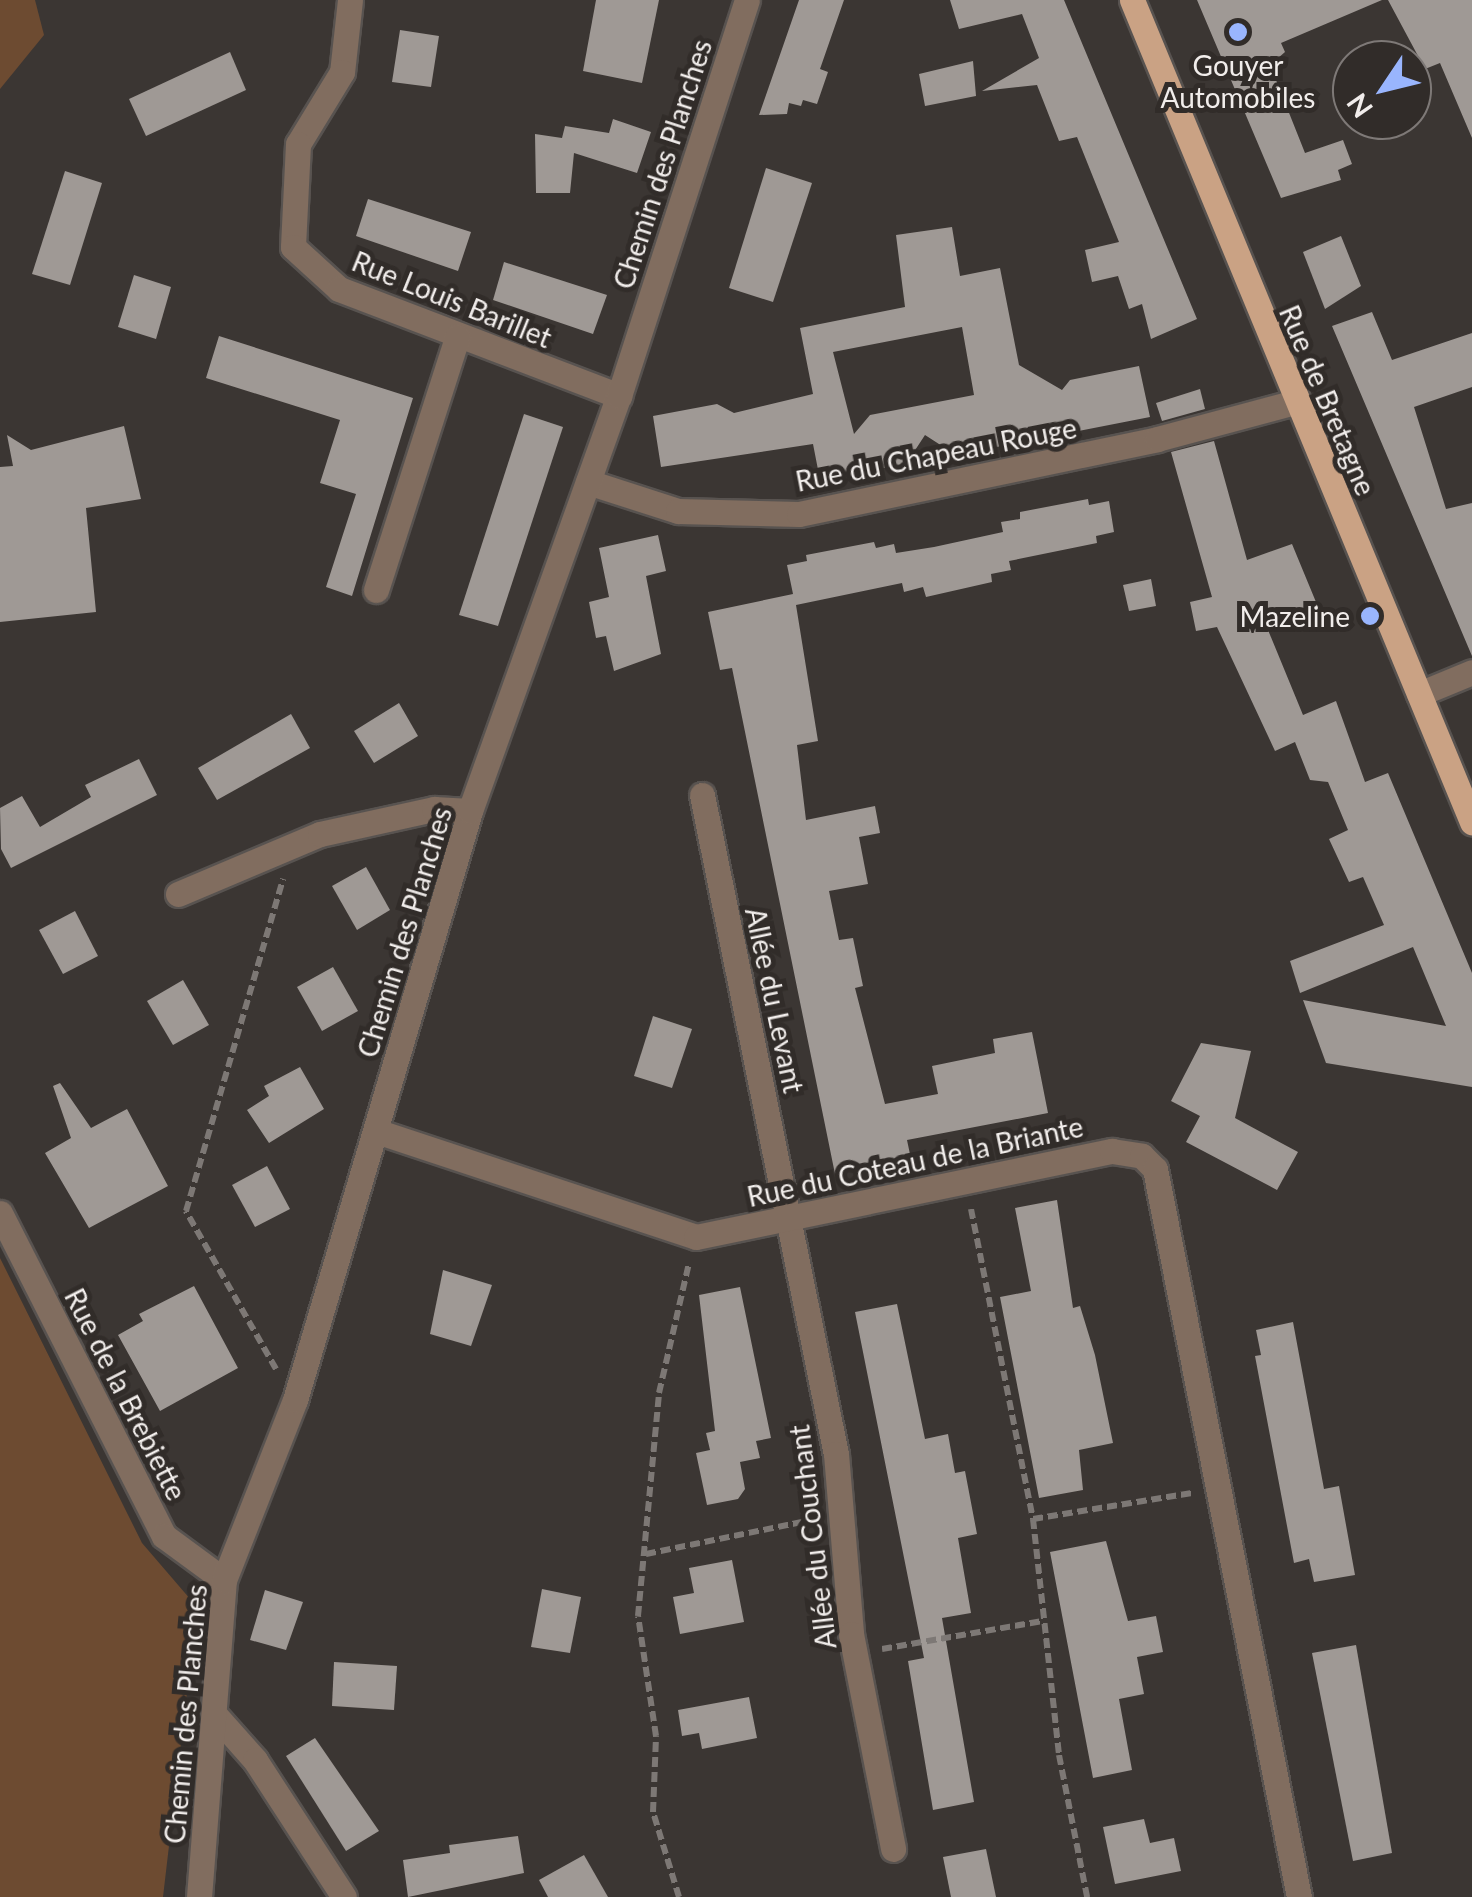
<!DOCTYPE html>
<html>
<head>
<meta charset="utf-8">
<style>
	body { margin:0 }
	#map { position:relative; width:1472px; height:1897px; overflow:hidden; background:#3b3633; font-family:Lato,sans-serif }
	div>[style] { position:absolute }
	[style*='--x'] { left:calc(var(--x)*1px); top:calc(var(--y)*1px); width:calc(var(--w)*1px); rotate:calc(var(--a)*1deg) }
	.green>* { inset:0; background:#6d4b31 }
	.building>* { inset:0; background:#9f9995 }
	.path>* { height:6px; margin-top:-3px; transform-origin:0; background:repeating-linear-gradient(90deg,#7d7875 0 10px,transparent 0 15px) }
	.roads { filter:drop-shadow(2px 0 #585350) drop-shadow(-2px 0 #585350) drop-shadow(0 2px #585350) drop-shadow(0 -2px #585350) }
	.street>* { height:25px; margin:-12.5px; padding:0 12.5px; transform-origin:12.5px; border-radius:12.5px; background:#816d5f }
	.primary>* { height:25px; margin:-12.5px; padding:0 12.5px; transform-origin:12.5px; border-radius:12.5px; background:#caa284 }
	.dots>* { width:28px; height:28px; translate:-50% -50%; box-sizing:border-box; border:5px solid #312c29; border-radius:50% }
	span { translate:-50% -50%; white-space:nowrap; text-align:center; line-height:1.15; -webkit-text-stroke:10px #312c29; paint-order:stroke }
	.poi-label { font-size:28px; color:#f1edeb }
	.right { translate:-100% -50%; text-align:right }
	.street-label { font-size:28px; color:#f1edeb }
	.north { position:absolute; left:1332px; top:40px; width:100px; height:100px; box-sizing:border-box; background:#312c29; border:2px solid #7e7977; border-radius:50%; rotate:235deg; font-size:28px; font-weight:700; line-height:40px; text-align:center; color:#f1edeb }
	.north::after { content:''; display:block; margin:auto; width:35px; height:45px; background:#99b5fd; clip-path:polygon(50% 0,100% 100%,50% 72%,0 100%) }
</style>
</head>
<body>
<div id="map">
	<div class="green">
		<i style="clip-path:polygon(0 0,35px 0,44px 35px,0 89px)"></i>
		<i style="clip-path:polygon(0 1258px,142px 1543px,197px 1607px,163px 1897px,0 1897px)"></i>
	</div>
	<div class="building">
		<i style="clip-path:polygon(596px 0,659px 0,642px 83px,583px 71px)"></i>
		<i style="clip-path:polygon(799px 0,844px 0,820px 69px,828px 72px,817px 104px,803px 100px,801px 106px,789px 103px,787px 114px,759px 115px)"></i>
		<i style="clip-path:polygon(950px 0,1064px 0,1197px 319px,1151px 339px,1142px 304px,1129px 309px,1118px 276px,1092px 282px,1085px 250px,1119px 242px,1077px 137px,1059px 141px,1037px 85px,982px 91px,1039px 58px,1022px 14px,959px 29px)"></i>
		<i style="clip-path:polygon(1197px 0,1382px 0,1281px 43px,1285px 52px,1270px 65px,1305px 153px,1343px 140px,1352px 164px,1338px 170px,1341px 180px,1281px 198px)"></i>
		<i style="clip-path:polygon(1388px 0,1472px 0,1472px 138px,1440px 63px,1425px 69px)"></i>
		<i style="clip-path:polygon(400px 30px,439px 36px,431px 87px,392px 82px)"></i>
		<i style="clip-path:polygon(230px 52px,246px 90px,146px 136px,129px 99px)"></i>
		<i style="clip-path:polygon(973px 61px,976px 96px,925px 106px,919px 74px)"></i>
		<i style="clip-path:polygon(613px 119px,651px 132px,637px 173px,574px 153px,570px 193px,536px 193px,535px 134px,562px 138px,565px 126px,609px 133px)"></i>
		<i style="clip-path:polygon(766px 168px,812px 183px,773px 302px,729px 288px)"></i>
		<i style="clip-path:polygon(65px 171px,102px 183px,70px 285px,32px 274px)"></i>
		<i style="clip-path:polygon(368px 199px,471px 232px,458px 271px,356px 236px)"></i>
		<i style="clip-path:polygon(evenodd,952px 227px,960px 276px,1000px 268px,1019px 365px,1062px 390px,1070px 380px,1139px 366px,1150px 417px,956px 455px,925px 435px,906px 464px,820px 480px,813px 444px,661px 467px,653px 416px,717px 404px,734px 413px,813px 394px,800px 328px,905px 307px,896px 235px,952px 227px,962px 327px,974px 395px,870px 415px,854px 434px,833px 352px,962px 327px)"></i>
		<i style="clip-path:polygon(1341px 236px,1361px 286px,1325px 309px,1303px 252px)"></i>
		<i style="clip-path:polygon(504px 262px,607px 295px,593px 334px,493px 300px)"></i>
		<i style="clip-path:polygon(134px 275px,171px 287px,156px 339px,118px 327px)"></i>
		<i style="clip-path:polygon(1372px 312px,1392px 360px,1472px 333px,1472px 387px,1414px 407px,1446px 509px,1472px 503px,1472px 656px,1332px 326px)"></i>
		<i style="clip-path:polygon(219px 336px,413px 398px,352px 596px,326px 587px,356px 494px,320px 483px,340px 420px,206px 378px)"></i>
		<i style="clip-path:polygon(1200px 389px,1205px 409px,1162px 421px,1156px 403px)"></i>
		<i style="clip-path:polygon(524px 414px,563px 427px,498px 626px,459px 615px)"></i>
		<i style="clip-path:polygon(124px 426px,141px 499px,86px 508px,96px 612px,0 622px,0 467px,13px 466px,7px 435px,31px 450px)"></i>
		<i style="clip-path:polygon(1214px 441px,1247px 560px,1292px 544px,1323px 619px,1268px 630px,1303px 715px,1336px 701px,1365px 782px,1388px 773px,1472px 973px,1472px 1087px,1326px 1063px,1303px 1000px,1446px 1026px,1413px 947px,1300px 993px,1290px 961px,1384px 925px,1363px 877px,1349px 882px,1329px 839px,1348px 830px,1328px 782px,1310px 780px,1295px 742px,1275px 751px,1217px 627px,1196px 631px,1190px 602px,1212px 597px,1171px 452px)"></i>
		<i style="clip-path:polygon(1088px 499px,1089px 505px,1109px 501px,1114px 532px,1096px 536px,1097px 543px,1009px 561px,1011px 570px,991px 574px,992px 582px,926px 597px,923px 587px,904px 592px,902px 583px,796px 605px,818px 741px,797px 745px,806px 820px,875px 806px,880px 833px,859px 837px,868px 884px,829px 891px,839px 940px,853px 938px,863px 986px,855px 988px,885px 1104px,938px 1094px,932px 1066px,995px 1053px,993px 1039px,1032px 1032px,1048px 1113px,907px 1140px,911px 1159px,835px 1174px,732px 668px,720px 670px,708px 612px,793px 594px,787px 565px,807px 561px,806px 555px,874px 542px,876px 548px,894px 544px,896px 553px,934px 547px,1003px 532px,1001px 522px,1020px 519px,1020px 512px)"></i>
		<i style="clip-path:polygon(658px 535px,666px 571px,646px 576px,661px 654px,614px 671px,606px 636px,596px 638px,589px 602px,609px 597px,599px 548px)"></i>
		<i style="clip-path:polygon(1151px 579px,1156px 606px,1129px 611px,1123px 585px)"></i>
		<i style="clip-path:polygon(399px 703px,418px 736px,374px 763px,354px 731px)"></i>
		<i style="clip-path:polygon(291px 714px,310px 748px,217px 800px,198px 768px)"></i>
		<i style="clip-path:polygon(139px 759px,157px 795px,11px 868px,1px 849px,0 808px,22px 796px,40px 827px,91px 797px,85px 785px)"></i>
		<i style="clip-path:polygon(366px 867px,390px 910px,357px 930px,332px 886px)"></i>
		<i style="clip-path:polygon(75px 911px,98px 956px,63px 974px,39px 930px)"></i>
		<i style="clip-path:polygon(333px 967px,358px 1011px,322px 1031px,297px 987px)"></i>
		<i style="clip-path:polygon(183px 980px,209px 1025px,173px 1045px,147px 1001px)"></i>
		<i style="clip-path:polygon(653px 1016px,692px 1029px,672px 1088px,634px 1076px)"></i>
		<i style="clip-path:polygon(1201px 1043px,1251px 1051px,1235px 1118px,1298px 1152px,1277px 1190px,1186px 1142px,1200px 1116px,1171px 1101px)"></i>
		<i style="clip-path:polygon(300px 1067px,324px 1109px,269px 1143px,247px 1110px,269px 1096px,264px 1086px)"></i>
		<i style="clip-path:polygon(60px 1083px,91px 1128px,127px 1109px,168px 1186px,89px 1228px,45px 1153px,71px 1138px,53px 1086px)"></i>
		<i style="clip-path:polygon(267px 1166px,290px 1209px,255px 1227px,232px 1185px)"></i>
		<i style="clip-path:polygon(1057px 1200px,1073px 1308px,1080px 1306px,1095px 1355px,1113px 1443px,1079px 1450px,1083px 1490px,1039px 1498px,1000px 1297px,1031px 1291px,1015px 1208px)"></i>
		<i style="clip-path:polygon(443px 1270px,492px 1285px,471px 1346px,430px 1334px)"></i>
		<i style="clip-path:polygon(194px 1286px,238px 1368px,160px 1411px,118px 1335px,143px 1321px,139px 1314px)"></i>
		<i style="clip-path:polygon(740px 1287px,771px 1438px,756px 1441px,760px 1458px,740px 1462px,745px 1489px,738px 1499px,707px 1505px,696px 1453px,710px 1450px,706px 1433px,715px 1431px,699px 1295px)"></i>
		<i style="clip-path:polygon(897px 1304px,925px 1439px,948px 1434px,955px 1473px,965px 1471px,977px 1534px,958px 1538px,971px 1613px,942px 1618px,974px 1802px,933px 1810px,908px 1661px,924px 1658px,855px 1312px)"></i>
		<i style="clip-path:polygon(1293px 1322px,1324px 1489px,1339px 1486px,1355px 1575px,1314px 1582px,1309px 1559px,1294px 1563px,1255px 1356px,1261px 1355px,1256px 1330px)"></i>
		<i style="clip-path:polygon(1106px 1541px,1128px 1621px,1156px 1616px,1163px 1652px,1137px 1657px,1144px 1694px,1119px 1699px,1132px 1770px,1093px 1778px,1050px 1552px)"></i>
		<i style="clip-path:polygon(732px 1560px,744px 1622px,680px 1634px,673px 1597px,694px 1593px,689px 1568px)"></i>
		<i style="clip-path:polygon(542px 1589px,581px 1597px,570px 1653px,531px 1647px)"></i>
		<i style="clip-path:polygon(265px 1590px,303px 1602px,286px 1650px,250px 1640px)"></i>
		<i style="clip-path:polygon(1356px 1645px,1392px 1853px,1353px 1861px,1312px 1653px)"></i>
		<i style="clip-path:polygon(334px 1662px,397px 1666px,394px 1710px,332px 1706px)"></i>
		<i style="clip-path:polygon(749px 1697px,757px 1738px,702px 1749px,699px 1733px,682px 1736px,678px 1710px)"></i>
		<i style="clip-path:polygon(315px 1738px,379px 1831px,346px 1851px,286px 1756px)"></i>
		<i style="clip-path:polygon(1144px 1819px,1150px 1843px,1174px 1838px,1181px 1871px,1115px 1884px,1103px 1827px)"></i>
		<i style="clip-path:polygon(518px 1836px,524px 1873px,408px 1897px,403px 1860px,450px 1853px,449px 1845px)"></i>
		<i style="clip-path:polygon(986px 1849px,996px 1897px,951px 1897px,943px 1857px)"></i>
		<i style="clip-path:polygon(584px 1855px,608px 1897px,548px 1897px,539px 1880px)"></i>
	</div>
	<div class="path">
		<i style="--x:971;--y:1209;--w:316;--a:78.7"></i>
		<i style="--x:1033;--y:1519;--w:237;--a:83.7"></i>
		<i style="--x:1059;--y:1755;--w:145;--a:78.8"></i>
		<i style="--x:276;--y:1369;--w:182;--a:-119.7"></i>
		<i style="--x:186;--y:1211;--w:346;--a:-73.7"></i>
		<i style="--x:1033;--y:1519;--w:161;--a:-9.3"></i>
		<i style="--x:646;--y:1554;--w:174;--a:-11.6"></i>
		<i style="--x:882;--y:1649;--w:163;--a:-9.9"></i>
		<i style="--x:679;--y:1897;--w:89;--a:-107"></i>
		<i style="--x:653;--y:1812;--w:76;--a:-87.7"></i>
		<i style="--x:656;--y:1736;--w:121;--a:-98.5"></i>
		<i style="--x:638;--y:1616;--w:224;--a:-84.6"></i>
		<i style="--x:659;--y:1393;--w:133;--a:-77"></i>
	</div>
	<div class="roads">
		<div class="street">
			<i style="--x:350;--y:0;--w:72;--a:96.3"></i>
			<i style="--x:342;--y:72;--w:84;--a:121.4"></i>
			<i style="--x:298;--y:144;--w:103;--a:92.8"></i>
			<i style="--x:293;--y:247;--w:62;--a:42.4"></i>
			<i style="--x:339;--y:289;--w:300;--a:20.9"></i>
			<i style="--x:588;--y:482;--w:95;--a:17.9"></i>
			<i style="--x:678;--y:511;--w:121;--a:1.4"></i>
			<i style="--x:799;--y:514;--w:366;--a:-11.8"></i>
			<i style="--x:1157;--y:439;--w:143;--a:-15"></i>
			<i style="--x:376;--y:590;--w:266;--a:-72.2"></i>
			<i style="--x:1419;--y:694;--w:57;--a:-22.5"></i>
			<i style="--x:702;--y:795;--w:672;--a:78.51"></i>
			<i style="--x:836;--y:1454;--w:181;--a:85.2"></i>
			<i style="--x:851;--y:1634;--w:219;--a:78.9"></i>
			<i style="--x:178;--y:894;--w:154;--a:-22.9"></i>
			<i style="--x:320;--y:834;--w:117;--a:-12.4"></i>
			<i style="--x:434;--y:809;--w:36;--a:3"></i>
			<i style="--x:376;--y:1131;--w:337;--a:18.3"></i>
			<i style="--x:696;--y:1237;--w:425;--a:-11.7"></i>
			<i style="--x:1112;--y:1151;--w:30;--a:9"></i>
			<i style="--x:1142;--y:1156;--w:18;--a:45"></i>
			<i style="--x:1155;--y:1169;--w:742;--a:78.81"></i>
			<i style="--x:0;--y:1213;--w:362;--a:63.1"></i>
			<i style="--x:164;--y:1536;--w:74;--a:36.3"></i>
			<i style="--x:216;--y:1716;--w:59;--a:48.4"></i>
			<i style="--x:255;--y:1760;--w:163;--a:57"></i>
			<i style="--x:199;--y:1897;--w:318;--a:-85.5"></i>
			<i style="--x:224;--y:1580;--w:193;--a:-68.5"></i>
			<i style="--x:295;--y:1400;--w:614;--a:-73.45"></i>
			<i style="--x:470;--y:811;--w:441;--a:-70.3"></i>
			<i style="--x:619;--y:396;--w:416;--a:-72.1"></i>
		</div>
		<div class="primary">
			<i style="--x:1132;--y:0;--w:890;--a:67.53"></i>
		</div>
	</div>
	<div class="dots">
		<i style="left:1238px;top:32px;background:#99b5fd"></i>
		<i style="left:1370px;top:616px;background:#99b5fd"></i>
	</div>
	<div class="poi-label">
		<span style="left:1238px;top:81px">Gouyer<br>Automobiles</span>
		<span class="right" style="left:1350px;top:616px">Mazeline</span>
	</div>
	<div class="street-label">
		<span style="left:662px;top:164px;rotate:-72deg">Chemin des Planches</span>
		<span style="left:452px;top:299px;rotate:22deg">Rue Louis Barillet</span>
		<span style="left:1328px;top:400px;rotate:67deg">Rue de Bretagne</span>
		<span style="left:936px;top:454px;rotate:-11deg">Rue du Chapeau Rouge</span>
		<span style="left:404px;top:932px;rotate:-73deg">Chemin des Planches</span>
		<span style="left:775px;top:1000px;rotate:78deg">Allée du Levant</span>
		<span style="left:915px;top:1161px;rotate:-12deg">Rue du Coteau de la Briante</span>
		<span style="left:126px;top:1394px;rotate:63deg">Rue de la Brebiette</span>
		<span style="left:812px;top:1537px;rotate:-97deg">Allée du Couchant</span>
		<span style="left:185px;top:1714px;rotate:-85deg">Chemin des Planches</span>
	</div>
	<div class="north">N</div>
</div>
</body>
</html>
